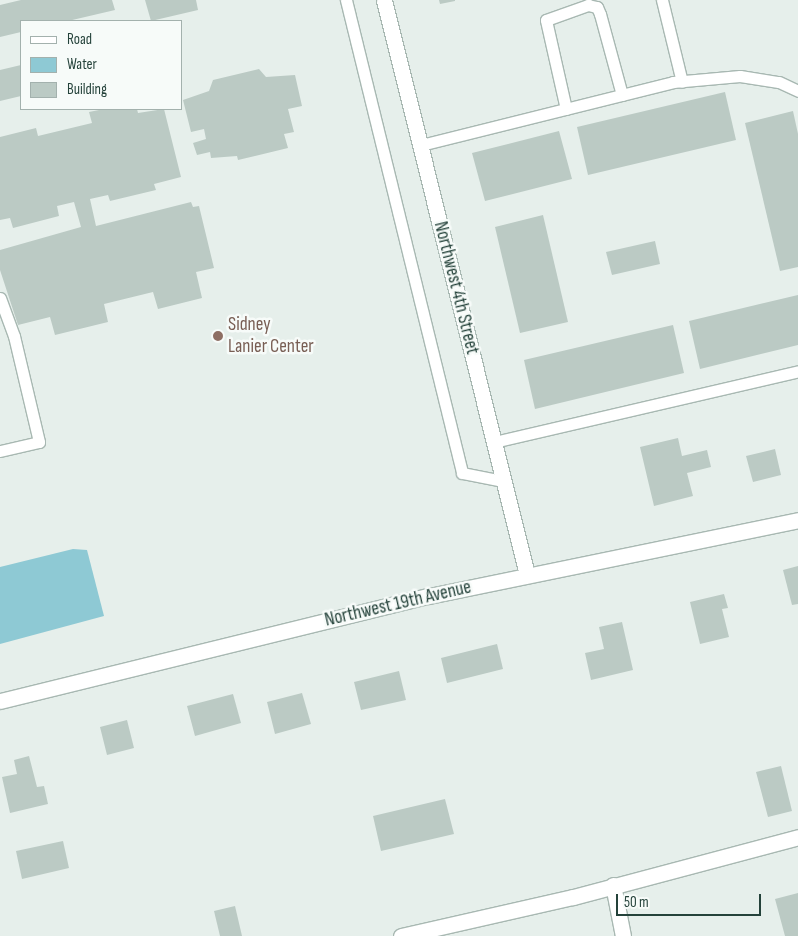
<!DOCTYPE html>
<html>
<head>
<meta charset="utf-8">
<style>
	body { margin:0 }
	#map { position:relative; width:798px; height:936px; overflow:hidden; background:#e6efeb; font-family:"Sofia Sans Condensed",sans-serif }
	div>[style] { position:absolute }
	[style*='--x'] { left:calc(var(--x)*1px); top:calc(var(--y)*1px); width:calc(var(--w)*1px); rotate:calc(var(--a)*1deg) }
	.water>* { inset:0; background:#8ec9d4 }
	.building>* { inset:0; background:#bbcac4 }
	.roads { filter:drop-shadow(1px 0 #a8b8b2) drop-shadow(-1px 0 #a8b8b2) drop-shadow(0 1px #a8b8b2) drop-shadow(0 -1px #a8b8b2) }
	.lane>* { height:11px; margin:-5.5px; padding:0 5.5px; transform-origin:5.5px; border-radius:5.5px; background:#fff }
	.street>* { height:15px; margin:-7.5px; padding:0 7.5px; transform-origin:7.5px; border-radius:7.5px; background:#fff }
	.dots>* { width:14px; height:14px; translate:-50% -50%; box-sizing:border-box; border:2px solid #f7fbf9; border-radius:50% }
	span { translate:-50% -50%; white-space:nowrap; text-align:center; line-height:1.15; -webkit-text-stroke:5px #f7fbf9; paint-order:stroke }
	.street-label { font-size:19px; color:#24423a }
	.education-label { font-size:19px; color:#785e54 }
	.left { translate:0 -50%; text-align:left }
	.legend { position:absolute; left:20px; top:20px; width:162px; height:90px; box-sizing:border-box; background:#f7fbf9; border:1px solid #a3b1ad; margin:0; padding:6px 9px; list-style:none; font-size:15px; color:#24423a }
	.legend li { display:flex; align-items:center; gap:10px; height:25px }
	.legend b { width:25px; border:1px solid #a3b1ad }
	.scale { position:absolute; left:616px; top:894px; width:145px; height:22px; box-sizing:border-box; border:2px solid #24423a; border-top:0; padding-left:6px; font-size:15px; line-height:18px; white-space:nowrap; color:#24423a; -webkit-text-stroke:4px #f7fbf9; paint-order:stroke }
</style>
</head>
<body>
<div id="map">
	<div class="water">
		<i style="clip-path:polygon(73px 549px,87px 550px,104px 616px,0 644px,0 567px)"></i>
	</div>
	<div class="building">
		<i style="clip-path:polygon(21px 0,112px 0,115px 10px,68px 21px,21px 21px,21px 32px,0 37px,0 5px)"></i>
		<i style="clip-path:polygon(145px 0,196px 0,198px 10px,151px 21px)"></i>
		<i style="clip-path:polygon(439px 0,455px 0,455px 1px,440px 4px)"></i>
		<i style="clip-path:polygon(21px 65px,21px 96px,0 101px,0 70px)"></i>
		<i style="clip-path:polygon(259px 69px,266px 77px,295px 75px,302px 106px,288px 109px,294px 132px,284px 134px,288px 148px,238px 160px,237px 156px,211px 158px,210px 152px,197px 155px,193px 143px,206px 139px,204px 129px,191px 132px,183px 100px,209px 91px,213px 80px)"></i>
		<i style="clip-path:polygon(725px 92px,736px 140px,588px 175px,577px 127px)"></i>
		<i style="clip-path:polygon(104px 109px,137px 109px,138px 113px,164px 109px,181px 177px,154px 184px,156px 190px,110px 201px,108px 195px,90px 199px,96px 226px,191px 202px,193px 207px,199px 206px,214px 268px,196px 272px,202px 298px,158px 309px,153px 292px,104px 304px,108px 322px,55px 335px,50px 317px,18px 325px,0 270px,0 250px,81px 227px,74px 202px,57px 206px,59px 216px,13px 228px,10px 218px,0 220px,0 137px,36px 128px,38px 136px,92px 123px,89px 112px)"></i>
		<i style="clip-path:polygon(793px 111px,798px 134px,798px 267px,780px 271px,745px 123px)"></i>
		<i style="clip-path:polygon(559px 131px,572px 179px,485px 201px,472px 153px)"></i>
		<i style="clip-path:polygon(543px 215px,568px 322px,520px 333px,495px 227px)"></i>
		<i style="clip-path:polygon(655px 241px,660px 264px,612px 275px,606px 252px)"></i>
		<i style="clip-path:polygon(798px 295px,798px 345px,700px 369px,689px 321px)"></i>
		<i style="clip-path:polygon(673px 325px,684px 373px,535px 409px,524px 360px)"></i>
		<i style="clip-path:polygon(678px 438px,682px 456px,707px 450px,711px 467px,687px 473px,693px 496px,654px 506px,640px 447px)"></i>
		<i style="clip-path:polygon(775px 449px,781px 475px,753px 482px,746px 456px)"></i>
		<i style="clip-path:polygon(798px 566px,798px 604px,792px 605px,783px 570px)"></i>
		<i style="clip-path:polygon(724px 594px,728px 608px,722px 609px,729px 637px,700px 644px,690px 602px)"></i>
		<i style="clip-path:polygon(622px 622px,633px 670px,591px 680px,585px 653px,604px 649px,599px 627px)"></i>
		<i style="clip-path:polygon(497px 644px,503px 669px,447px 683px,441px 658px)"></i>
		<i style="clip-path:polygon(399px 671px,406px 700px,361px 710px,354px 682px)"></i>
		<i style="clip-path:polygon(302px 693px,311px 724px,275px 734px,267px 702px)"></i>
		<i style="clip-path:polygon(233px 694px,241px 723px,195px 736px,187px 706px)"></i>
		<i style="clip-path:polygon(127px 720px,134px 748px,107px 755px,100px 727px)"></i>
		<i style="clip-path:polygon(29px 756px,37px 787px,44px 786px,48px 804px,10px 813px,2px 777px,17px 774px,14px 760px)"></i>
		<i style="clip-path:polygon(781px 766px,792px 811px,768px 817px,756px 772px)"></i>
		<i style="clip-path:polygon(445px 799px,454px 834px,381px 851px,373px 816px)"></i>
		<i style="clip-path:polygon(63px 841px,69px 868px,22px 879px,16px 851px)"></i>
		<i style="clip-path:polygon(798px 893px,798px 936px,785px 936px,775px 899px)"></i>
		<i style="clip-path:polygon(235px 906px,242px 936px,220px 936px,214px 911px)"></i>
	</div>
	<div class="roads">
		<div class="lane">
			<i style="--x:346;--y:0;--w:487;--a:76.2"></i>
			<i style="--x:462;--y:473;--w:42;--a:11"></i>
			<i style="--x:662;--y:0;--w:84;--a:76.3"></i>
			<i style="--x:566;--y:109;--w:91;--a:-102.7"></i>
			<i style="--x:546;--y:20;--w:45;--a:-19.7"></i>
			<i style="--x:588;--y:5;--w:9;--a:13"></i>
			<i style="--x:597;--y:7;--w:8;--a:67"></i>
			<i style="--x:600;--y:14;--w:84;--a:74.8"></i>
			<i style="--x:421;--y:145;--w:260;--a:-14"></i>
			<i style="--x:673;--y:82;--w:67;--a:-5.1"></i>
			<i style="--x:740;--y:76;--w:39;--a:9"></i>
			<i style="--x:779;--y:82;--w:21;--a:25"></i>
			<i style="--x:0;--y:298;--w:40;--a:69.8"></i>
			<i style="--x:14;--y:336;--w:109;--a:76.7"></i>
			<i style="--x:39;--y:442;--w:40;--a:167"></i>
			<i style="--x:494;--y:442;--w:312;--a:-13.1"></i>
		</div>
		<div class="street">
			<i style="--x:384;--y:0;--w:593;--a:76.03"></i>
			<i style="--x:0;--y:701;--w:442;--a:-13.8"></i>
			<i style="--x:429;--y:596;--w:377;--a:-11.6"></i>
			<i style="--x:613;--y:885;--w:52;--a:78.9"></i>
			<i style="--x:401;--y:936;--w:176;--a:-12.8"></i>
			<i style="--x:573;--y:897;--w:233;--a:-14.9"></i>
		</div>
	</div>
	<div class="dots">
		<i style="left:218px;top:336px;background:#8d6e63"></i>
	</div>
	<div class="street-label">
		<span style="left:456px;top:288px;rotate:76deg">Northwest 4th Street</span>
		<span style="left:398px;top:604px;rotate:-13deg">Northwest 19th Avenue</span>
	</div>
	<div class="education-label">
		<span class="left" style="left:228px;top:336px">Sidney<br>Lanier Center</span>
	</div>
	<ul class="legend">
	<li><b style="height:6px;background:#fff"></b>Road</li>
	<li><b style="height:14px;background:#8ec9d4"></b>Water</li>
	<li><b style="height:14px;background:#bbcac4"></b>Building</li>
	</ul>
	<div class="scale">50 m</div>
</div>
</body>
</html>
